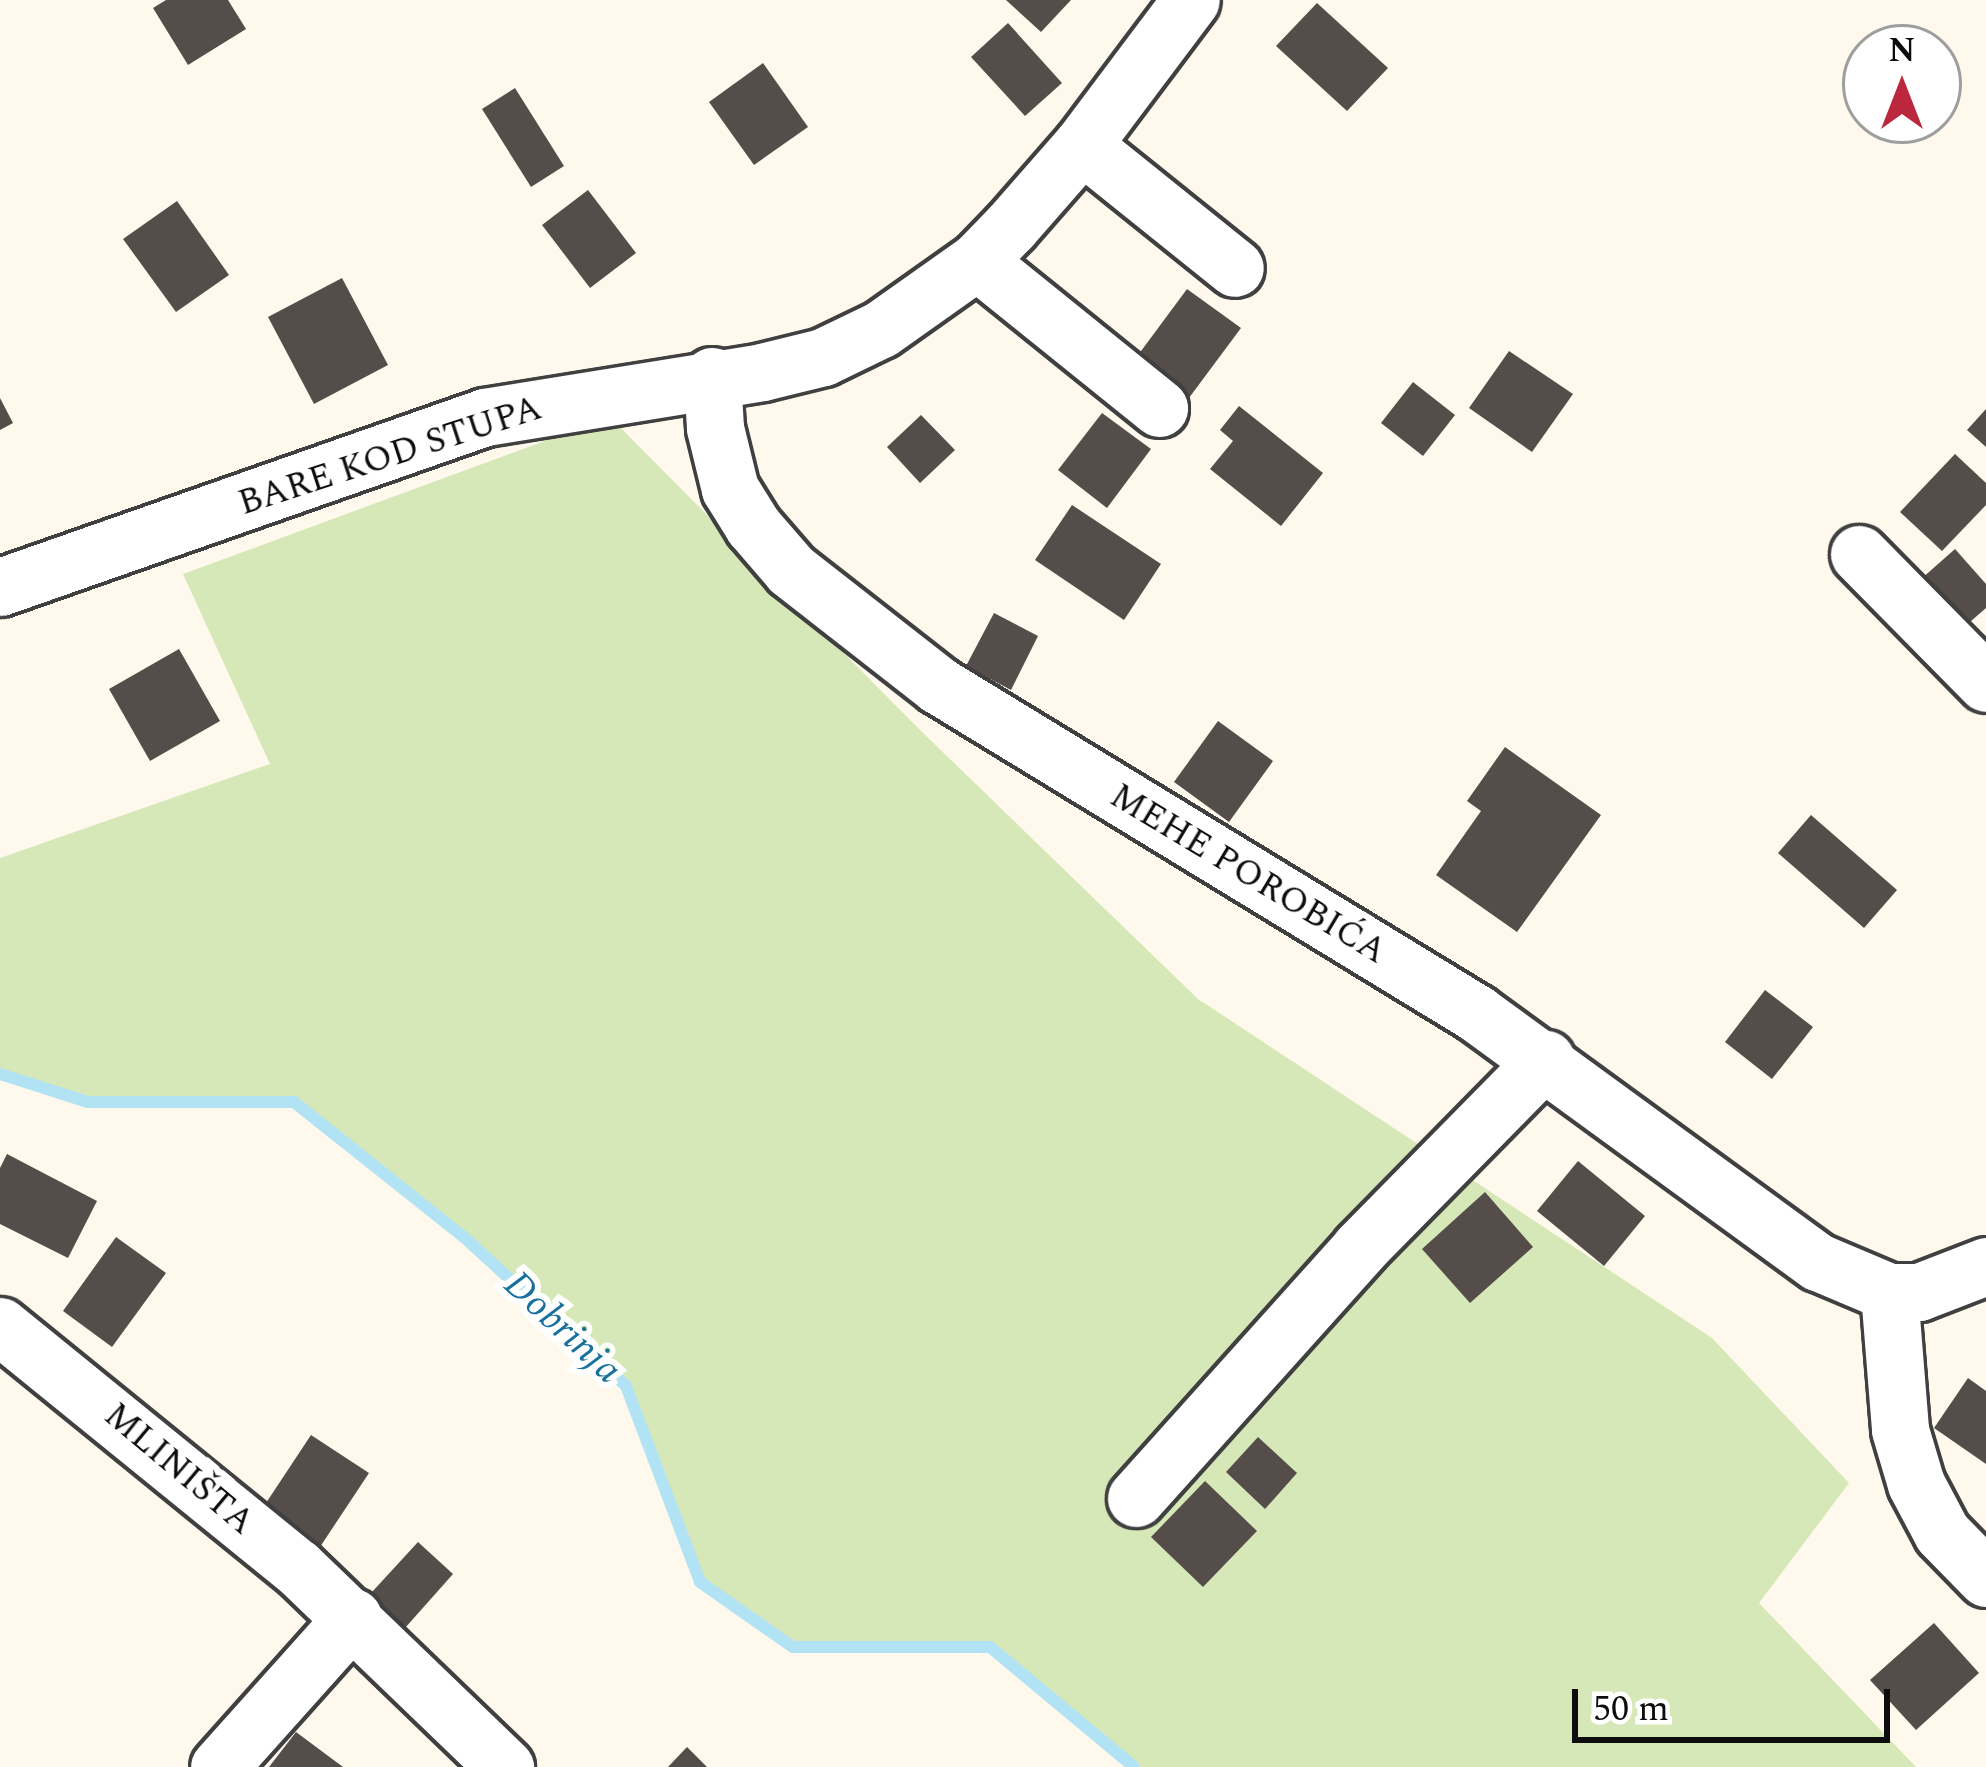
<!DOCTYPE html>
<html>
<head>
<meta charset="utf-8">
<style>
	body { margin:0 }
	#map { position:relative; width:1986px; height:1767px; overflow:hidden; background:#fff9ed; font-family:Spectral,serif }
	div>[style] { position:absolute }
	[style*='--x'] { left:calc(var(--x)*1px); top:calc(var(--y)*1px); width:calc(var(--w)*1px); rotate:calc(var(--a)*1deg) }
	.green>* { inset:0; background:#d6e8b7 }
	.stream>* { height:12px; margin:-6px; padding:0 6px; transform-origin:6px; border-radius:6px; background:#b2e3f5 }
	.building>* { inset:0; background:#554d49 }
	.roads { filter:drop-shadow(3px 0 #404040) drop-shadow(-3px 0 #404040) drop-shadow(0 3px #404040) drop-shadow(0 -3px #404040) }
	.minor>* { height:57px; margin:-28.5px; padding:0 28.5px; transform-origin:28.5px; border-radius:28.5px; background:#fff }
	span { translate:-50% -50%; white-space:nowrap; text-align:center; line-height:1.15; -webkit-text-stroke:12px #fff; paint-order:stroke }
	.street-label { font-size:36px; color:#0d0d0d }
	.water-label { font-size:39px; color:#18719d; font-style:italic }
	.north { position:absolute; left:1842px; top:24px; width:120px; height:120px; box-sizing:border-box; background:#fff; border:3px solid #9e9e9e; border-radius:50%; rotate:0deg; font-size:33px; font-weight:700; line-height:48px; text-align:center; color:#0d0d0d }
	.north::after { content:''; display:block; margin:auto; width:42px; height:54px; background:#bb273d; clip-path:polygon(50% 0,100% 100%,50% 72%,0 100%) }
	.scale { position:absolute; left:1572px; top:1689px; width:318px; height:54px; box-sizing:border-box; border:6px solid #0d0d0d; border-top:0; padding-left:15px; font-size:36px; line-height:42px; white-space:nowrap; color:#0d0d0d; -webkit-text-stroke:9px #fff; paint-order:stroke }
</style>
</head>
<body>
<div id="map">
	<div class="green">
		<i style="clip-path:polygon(610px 417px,921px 731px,1198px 999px,1712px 1338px,1849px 1483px,1759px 1603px,1916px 1767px,1134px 1767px,989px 1647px,793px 1647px,700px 1582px,626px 1386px,465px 1237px,294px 1102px,88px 1102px,0 1074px,0 858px,270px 764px,183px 574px)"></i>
	</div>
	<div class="stream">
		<i style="--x:0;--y:1074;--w:92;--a:17.7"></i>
		<i style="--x:88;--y:1102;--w:206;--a:0"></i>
		<i style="--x:294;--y:1102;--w:217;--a:38.5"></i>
		<i style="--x:464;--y:1237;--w:220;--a:42.6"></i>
		<i style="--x:626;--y:1386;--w:210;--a:69.3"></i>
		<i style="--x:700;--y:1582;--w:113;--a:35"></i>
		<i style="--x:793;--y:1647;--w:197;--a:0"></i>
		<i style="--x:990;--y:1647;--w:187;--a:39.8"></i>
	</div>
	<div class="building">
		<i style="clip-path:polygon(166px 0,228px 0,246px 29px,188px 65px,153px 8px)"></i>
		<i style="clip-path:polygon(1006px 0,1071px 0,1041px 32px)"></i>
		<i style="clip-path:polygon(1317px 3px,1388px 68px,1347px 111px,1276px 46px)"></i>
		<i style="clip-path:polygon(1008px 23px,1062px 83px,1025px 116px,971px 57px)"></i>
		<i style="clip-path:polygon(763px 63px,808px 127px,754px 165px,709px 102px)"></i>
		<i style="clip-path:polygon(515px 88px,564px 166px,531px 187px,482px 109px)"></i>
		<i style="clip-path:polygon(588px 190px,636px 253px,590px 288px,542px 225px)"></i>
		<i style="clip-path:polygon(177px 201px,229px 275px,176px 312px,123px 239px)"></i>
		<i style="clip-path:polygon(342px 278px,388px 365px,314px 404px,268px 317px)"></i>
		<i style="clip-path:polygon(1187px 289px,1241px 328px,1180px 410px,1127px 370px)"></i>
		<i style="clip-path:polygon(1509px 351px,1573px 394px,1532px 452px,1469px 408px)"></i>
		<i style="clip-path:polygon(1413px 382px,1455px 415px,1423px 456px,1381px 423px)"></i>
		<i style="clip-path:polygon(0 398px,13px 423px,0 430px)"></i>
		<i style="clip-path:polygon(1239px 406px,1323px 473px,1281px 526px,1210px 469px,1233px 441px,1220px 430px)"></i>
		<i style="clip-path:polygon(1986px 409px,1986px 447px,1967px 430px)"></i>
		<i style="clip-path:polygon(1102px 413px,1151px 449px,1107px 508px,1058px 470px)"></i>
		<i style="clip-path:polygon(921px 415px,955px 450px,920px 483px,887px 447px)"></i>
		<i style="clip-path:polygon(1955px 454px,1986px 483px,1986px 505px,1942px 551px,1900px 512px)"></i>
		<i style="clip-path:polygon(1072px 505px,1161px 564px,1124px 620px,1035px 560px)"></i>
		<i style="clip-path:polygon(1955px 549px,1986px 584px,1986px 608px,1955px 635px,1912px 587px)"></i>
		<i style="clip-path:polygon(994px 613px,1038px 636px,1011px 690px,966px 666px)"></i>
		<i style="clip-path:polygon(179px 649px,220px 721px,150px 761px,109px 689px)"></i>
		<i style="clip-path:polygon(1218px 721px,1273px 761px,1229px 822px,1174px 782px)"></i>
		<i style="clip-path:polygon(1505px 747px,1601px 815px,1517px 932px,1436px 875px,1481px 811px,1467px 801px)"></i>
		<i style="clip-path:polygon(1811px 815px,1897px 890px,1864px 928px,1778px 853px)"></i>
		<i style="clip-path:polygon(1765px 990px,1813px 1027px,1772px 1079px,1725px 1042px)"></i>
		<i style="clip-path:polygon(7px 1154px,97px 1201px,68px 1258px,0 1224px,0 1168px)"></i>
		<i style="clip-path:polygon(1578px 1161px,1645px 1216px,1604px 1266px,1537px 1211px)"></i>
		<i style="clip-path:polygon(1485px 1192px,1533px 1247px,1470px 1303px,1422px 1249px)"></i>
		<i style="clip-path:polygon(116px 1237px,166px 1273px,112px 1347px,63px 1311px)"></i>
		<i style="clip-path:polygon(1968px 1378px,1986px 1391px,1986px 1464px,1934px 1428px)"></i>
		<i style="clip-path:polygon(311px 1435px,369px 1473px,320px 1547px,262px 1509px)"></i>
		<i style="clip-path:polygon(1258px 1437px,1297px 1473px,1265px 1509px,1226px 1472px)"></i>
		<i style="clip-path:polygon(1205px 1481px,1257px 1531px,1203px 1587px,1151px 1537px)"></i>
		<i style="clip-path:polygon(418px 1542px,453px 1574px,397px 1637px,361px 1604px)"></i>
		<i style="clip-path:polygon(1934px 1623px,1979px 1673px,1916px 1730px,1870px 1680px)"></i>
		<i style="clip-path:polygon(296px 1732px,343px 1767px,269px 1767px)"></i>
		<i style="clip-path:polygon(687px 1747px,707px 1767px,668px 1767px)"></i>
	</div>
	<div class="roads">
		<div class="minor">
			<i style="--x:1082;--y:145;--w:196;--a:38.8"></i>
			<i style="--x:977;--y:261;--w:234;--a:38.9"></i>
			<i style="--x:712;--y:376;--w:52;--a:86.7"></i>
			<i style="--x:715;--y:428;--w:63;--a:76.2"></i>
			<i style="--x:730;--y:489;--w:44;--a:58.1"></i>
			<i style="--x:753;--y:526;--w:58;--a:49.2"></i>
			<i style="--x:791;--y:570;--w:187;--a:38"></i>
			<i style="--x:938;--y:685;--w:630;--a:31.37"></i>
			<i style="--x:1476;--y:1013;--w:423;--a:36.1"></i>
			<i style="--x:1818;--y:1262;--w:77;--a:22.9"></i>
			<i style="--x:1889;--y:1292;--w:30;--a:0"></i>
			<i style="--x:1919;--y:1292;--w:72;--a:-21.2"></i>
			<i style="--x:1859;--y:554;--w:181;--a:45.4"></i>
			<i style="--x:0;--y:587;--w:514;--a:-19.32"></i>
			<i style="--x:485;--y:417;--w:281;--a:-9.2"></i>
			<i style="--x:762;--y:372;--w:63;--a:-13.8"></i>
			<i style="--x:823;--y:357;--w:64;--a:-25.8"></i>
			<i style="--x:881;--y:329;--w:118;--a:-35.3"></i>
			<i style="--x:977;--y:261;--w:49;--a:-45.8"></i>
			<i style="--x:1011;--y:226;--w:108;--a:-48.8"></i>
			<i style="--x:1082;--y:145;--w:181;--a:-53.1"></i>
			<i style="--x:1889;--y:1292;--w:138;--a:85.4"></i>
			<i style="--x:1900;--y:1430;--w:56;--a:73.5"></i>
			<i style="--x:1916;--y:1484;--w:55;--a:62"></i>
			<i style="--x:1942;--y:1533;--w:63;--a:45.6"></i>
			<i style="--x:0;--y:1326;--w:382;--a:39.1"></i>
			<i style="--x:297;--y:1567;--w:289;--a:43.9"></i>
			<i style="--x:1136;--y:1498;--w:336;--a:-48.1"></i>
			<i style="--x:1360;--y:1248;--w:265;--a:-45.5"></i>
			<i style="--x:219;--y:1767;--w:201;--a:-48.2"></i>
		</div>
	</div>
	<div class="street-label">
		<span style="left:390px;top:456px;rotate:-18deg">BARE KOD STUPA</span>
		<span style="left:1248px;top:874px;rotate:31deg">MEHE POROBIĆA</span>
		<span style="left:179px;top:1469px;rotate:40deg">MLINIŠTA</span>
	</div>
	<div class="water-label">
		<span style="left:562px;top:1328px;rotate:43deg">Dobrinja</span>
	</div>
	<div class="north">N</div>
	<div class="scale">50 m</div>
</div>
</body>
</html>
